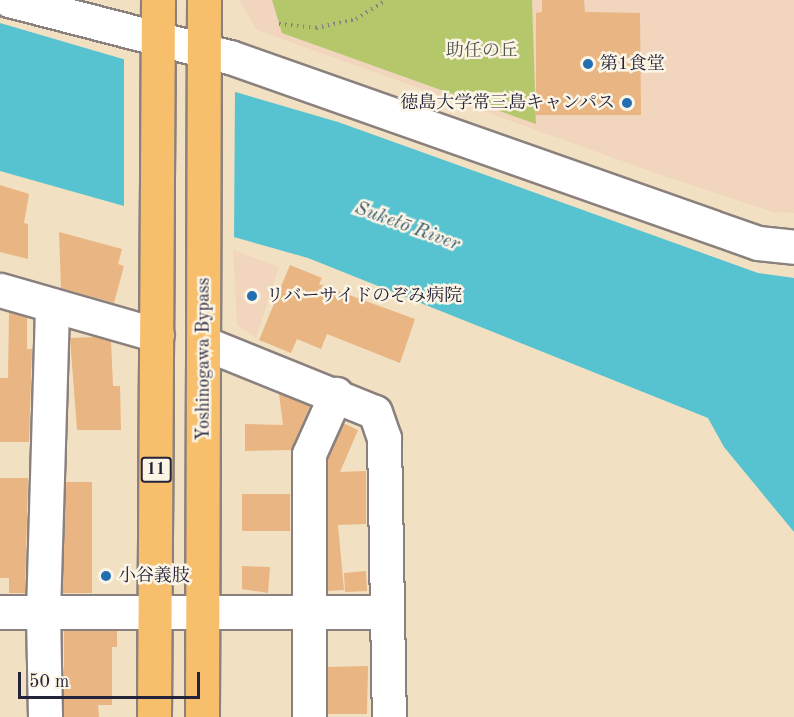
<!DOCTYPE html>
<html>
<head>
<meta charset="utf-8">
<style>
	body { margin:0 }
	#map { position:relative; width:794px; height:717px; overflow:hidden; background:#f2e0c2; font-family:"Old Standard TT","Noto Serif JP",serif }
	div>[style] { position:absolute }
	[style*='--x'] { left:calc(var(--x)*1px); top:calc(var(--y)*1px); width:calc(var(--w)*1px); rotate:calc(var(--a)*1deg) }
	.built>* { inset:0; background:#f1d5bd }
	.green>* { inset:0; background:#b4c76b }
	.water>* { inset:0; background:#57c3d1 }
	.pier>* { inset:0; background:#f2e0c2 }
	.building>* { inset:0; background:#e9b582 }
	.path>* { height:4px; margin-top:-2px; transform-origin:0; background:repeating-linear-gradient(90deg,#8a817e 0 1.5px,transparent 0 6px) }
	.roads { filter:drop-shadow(2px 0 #8a817e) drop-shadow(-2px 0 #8a817e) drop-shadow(0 2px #8a817e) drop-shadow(0 -2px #8a817e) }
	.minor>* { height:33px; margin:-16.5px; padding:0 16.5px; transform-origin:16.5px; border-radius:16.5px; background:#fff }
	.highway>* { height:33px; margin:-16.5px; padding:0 16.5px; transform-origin:16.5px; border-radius:16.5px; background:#f7bf6c }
	.dots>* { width:16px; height:16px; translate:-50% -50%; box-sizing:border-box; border:3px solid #fcf5e5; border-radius:50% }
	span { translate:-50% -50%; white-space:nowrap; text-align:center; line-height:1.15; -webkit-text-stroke:5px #fcf5e5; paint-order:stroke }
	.shield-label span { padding:2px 4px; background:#fcf5e5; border:2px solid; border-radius:4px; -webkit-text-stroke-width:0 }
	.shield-label { font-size:16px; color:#22223b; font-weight:700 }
	.park-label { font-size:18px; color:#4e5449 }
	.poi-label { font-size:18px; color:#22223b }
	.left { translate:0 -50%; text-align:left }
	.right { translate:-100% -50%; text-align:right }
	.street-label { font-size:18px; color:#22223b }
	.water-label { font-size:20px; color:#355a70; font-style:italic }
	.scale { position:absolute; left:18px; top:672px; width:182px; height:27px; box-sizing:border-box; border:3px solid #22223b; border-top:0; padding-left:8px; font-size:18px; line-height:21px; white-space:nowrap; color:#22223b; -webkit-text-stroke:4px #fcf5e5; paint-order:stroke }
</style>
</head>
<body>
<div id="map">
	<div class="built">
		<i style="clip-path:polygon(239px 0,794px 0,794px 213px,773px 212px,661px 175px,257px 30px)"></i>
		<i style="clip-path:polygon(233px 250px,279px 267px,256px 338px,237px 325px)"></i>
	</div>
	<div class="green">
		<i style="clip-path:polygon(272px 0,532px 0,536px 124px,282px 33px)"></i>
	</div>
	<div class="water">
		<i style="clip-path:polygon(0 23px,338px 122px,758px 273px,794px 278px,794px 532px,724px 447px,708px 418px,308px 258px,0 171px)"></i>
	</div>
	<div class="pier">
		<i style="clip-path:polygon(124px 57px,235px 89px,234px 240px,124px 209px)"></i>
	</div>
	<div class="building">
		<i style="clip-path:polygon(542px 0,584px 0,585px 12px,640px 13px,641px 115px,536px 115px,536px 13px,542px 12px)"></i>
		<i style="clip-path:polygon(0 185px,29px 194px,24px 223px,28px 224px,28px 259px,0 252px)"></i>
		<i style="clip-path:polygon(59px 232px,122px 249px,118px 264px,124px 266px,114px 303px,61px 288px)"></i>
		<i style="clip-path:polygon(290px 265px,322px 278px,319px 284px,415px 319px,400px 363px,327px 334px,321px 349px,297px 339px,291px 353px,259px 340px)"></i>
		<i style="clip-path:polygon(9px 312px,27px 317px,27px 349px,32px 349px,29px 442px,0 442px,0 378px,8px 378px)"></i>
		<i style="clip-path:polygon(94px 337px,111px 341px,113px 386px,120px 386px,121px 430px,77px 430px,70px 338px)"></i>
		<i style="clip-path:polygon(279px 394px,310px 406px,291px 450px,245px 451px,245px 424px,283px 425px)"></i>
		<i style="clip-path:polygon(343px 423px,358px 430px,340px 472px,366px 471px,366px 524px,338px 525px,344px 590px,328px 591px,328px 458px)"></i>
		<i style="clip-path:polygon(0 478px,28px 478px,25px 593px,9px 593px,9px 578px,0 578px)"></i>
		<i style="clip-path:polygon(66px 482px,92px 482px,92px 593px,62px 593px)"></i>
		<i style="clip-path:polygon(242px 494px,290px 494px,290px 531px,242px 531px)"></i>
		<i style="clip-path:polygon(242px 566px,270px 567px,268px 593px,242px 589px)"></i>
		<i style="clip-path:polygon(366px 571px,367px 591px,345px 592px,344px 573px)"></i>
		<i style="clip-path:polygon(64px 631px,117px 631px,117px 647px,112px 647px,112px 705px,98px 705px,99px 717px,64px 717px)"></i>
		<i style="clip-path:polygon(368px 666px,367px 714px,328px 714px,328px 667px)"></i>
	</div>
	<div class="path">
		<i style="--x:279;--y:24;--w:37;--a:6"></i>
		<i style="--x:316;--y:28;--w:41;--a:-12.7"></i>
		<i style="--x:356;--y:19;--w:36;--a:-32"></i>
	</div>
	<div class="roads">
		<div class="minor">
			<i style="--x:9;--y:0;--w:228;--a:14.5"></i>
			<i style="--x:230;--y:57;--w:560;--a:19.41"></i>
			<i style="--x:758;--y:243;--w:36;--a:6"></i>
			<i style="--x:0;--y:290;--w:163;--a:16"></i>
			<i style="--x:204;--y:343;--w:184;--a:22"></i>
			<i style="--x:375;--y:412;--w:28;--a:71"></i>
			<i style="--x:384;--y:438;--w:279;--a:89"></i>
			<i style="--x:0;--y:612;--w:385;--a:0"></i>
			<i style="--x:45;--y:717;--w:105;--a:-91.1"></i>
			<i style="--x:43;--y:612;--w:307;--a:-88.3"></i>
			<i style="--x:309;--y:717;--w:263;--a:-90"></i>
			<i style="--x:309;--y:454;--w:66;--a:-65.8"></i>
		</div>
		<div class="highway">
			<i style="--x:154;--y:717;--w:717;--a:-89.68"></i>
			<i style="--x:202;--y:717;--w:717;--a:-89.84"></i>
		</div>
	</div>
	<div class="dots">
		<i style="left:588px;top:64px;background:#1f6fb2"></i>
		<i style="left:627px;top:103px;background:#1f6fb2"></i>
		<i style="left:252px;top:296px;background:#1f6fb2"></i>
		<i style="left:106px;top:576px;background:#1f6fb2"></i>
	</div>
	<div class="shield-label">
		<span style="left:156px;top:470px">11</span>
	</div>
	<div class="park-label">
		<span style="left:482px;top:51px">助任の丘</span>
	</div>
	<div class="poi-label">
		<span class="left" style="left:600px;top:64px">第1食堂</span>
		<span class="right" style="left:615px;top:103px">徳島大学常三島キャンパス</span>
		<span class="left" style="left:266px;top:296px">リバーサイドのぞみ病院</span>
		<span class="left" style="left:118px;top:576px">小谷義肢</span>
	</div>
	<div class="street-label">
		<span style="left:204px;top:359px;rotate:-90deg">Yoshinogawa Bypass</span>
	</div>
	<div class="water-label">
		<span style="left:407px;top:227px;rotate:20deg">Suketō River</span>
	</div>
	<div class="scale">50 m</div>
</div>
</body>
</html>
